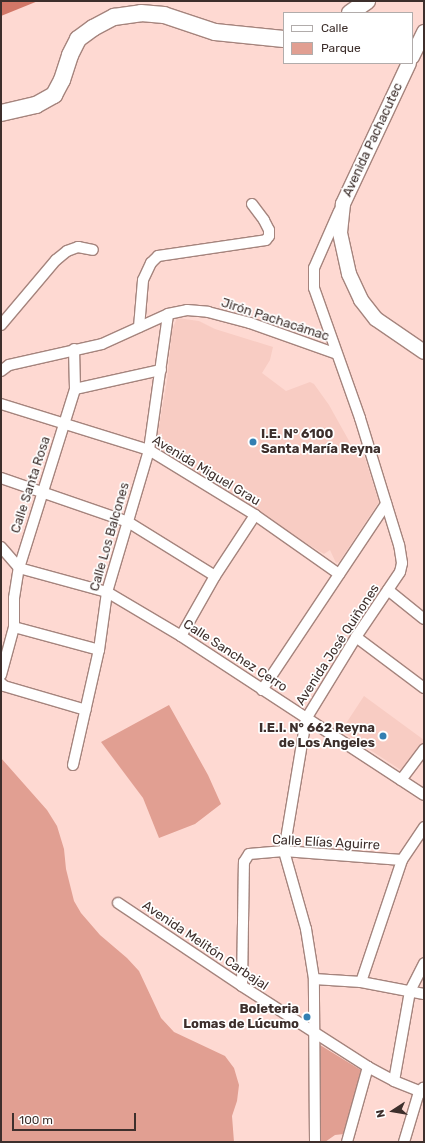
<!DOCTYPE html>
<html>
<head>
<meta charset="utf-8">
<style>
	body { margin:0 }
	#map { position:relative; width:425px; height:1143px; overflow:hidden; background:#fed9d2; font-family:Rubik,sans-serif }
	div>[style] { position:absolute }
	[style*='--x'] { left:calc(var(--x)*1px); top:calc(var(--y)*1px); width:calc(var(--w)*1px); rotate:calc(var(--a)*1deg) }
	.built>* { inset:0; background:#f8ccc3 }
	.green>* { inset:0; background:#e19f92 }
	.water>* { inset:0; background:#d27767 }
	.roads { filter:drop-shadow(1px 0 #a5847d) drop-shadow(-1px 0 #a5847d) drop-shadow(0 1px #a5847d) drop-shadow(0 -1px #a5847d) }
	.minor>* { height:10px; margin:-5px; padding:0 5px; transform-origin:5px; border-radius:5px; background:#fff }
	.secondary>* { height:14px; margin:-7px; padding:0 7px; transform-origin:7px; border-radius:7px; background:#fff }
	.primary>* { height:16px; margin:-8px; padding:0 8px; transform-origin:8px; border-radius:8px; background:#fff }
	.dots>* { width:11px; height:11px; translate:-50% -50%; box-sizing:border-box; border:2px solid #fff; border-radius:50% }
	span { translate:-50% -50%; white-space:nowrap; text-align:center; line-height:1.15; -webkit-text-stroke:3.5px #fff; paint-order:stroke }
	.street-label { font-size:13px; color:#3d2f2c }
	.poi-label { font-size:13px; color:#3d2f2c; font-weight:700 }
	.left { translate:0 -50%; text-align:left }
	.right { translate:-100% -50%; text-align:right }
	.frame { position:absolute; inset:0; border:2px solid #3d2f2c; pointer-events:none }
	.legend { position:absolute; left:283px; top:12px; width:130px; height:52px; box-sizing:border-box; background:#fff; border:1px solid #b1acab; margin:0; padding:5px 7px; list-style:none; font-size:12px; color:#3d2f2c }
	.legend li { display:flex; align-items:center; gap:8px; height:20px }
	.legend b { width:20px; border:1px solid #b1acab }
	.north { position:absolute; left:373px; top:1091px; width:40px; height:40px; -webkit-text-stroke:3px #fff; paint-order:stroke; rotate:258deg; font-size:11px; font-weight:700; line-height:16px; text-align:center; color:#3d2f2c }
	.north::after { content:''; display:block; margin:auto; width:14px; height:18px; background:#3d2f2c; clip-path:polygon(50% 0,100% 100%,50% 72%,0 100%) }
	.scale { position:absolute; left:12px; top:1113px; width:124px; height:18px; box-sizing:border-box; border:2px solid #3d2f2c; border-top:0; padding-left:5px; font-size:12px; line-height:14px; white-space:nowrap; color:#3d2f2c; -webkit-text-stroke:3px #fff; paint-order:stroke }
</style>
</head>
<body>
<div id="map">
	<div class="built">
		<i style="clip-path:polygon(177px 318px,199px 321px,215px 329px,273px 347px,270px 360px,262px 373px,286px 391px,310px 382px,314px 384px,329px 405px,353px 448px,365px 458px,379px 502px,339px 562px,336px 563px,330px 550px,324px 554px,252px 510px,178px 459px,155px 448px,167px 381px,172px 330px)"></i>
		<i style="clip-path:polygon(364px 696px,424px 740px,424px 744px,404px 772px,341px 731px)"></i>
	</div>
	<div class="green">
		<i style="clip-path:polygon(169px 705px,208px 775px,221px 804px,195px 824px,159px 838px,143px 798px,101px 742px)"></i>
		<i style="clip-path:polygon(1px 758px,47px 810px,57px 826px,64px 849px,66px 869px,74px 901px,81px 913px,100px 935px,127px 958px,139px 971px,161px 1018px,174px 1032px,225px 1056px,234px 1068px,239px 1085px,237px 1101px,232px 1116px,234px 1142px,1px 1142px)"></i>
		<i style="clip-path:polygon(320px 1045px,364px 1072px,344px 1134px,335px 1135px,325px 1142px,320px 1142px,318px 1047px)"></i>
	</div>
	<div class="water">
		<i style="clip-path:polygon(1px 1px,38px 1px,1px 16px)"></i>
	</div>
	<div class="roads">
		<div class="minor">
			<i style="--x:1;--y:325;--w:85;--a:-49.8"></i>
			<i style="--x:56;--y:260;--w:14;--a:-39"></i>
			<i style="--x:67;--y:251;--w:12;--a:-20"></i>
			<i style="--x:78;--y:247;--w:15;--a:11"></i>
			<i style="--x:139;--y:327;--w:47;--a:-85.1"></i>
			<i style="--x:143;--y:280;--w:19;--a:-65"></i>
			<i style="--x:151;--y:263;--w:10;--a:-45"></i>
			<i style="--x:158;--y:256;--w:109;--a:-8.4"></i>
			<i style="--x:266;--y:240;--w:5;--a:-53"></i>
			<i style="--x:269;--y:236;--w:6;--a:-90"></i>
			<i style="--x:269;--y:230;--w:11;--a:-117"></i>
			<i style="--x:264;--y:220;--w:20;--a:-127"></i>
			<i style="--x:1;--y:371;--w:10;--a:-37"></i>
			<i style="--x:9;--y:365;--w:95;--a:-12.7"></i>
			<i style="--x:102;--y:344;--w:72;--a:-24.4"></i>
			<i style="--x:168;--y:314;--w:19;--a:-12"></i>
			<i style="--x:187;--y:310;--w:21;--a:5"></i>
			<i style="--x:208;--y:312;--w:43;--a:14.7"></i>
			<i style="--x:250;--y:323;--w:92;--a:19.6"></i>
			<i style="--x:75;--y:389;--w:88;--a:-12.5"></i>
			<i style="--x:1;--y:404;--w:155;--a:17.3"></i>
			<i style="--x:149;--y:450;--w:124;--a:31.5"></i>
			<i style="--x:255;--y:515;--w:103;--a:35.1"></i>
			<i style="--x:1;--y:478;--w:134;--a:19.1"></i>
			<i style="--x:128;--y:522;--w:102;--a:31.8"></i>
			<i style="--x:1;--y:547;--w:28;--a:49"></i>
			<i style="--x:19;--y:568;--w:91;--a:15.3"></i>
			<i style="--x:107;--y:592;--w:86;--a:30.7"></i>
			<i style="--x:181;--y:636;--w:290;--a:33.2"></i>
			<i style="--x:388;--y:590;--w:46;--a:38.9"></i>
			<i style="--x:14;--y:627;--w:88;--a:15.1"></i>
			<i style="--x:181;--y:636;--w:69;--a:-60.5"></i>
			<i style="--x:215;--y:576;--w:73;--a:-56.7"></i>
			<i style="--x:356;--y:637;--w:85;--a:36.9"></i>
			<i style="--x:1;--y:675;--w:50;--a:-74.8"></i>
			<i style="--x:14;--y:627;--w:29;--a:-90"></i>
			<i style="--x:14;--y:598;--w:30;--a:-81"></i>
			<i style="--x:19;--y:568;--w:188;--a:-72.6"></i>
			<i style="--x:75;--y:389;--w:40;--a:-91.4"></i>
			<i style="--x:1;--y:683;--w:4;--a:45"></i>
			<i style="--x:4;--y:686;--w:85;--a:16.3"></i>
			<i style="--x:262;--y:690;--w:224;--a:-56.3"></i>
			<i style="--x:73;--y:765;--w:118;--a:-77.3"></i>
			<i style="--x:99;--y:650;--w:59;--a:-82.1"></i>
			<i style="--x:107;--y:592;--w:148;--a:-73.5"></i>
			<i style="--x:149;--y:450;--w:137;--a:-82"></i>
			<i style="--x:401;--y:780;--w:39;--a:-53"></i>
			<i style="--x:118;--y:903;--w:149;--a:33.8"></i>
			<i style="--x:242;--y:986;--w:150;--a:32.7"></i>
			<i style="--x:368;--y:1067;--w:30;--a:28"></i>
			<i style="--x:394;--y:1081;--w:32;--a:22"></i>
			<i style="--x:314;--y:979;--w:47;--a:3.7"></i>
			<i style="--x:361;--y:982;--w:64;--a:10.8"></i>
			<i style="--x:361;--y:982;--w:129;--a:-71.4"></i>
			<i style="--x:402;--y:860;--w:40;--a:-56"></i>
			<i style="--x:242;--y:986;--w:124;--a:-89.1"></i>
			<i style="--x:244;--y:862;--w:9;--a:-58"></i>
			<i style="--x:249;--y:854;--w:35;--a:-5"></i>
			<i style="--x:284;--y:851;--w:118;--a:4.4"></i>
			<i style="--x:394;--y:1081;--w:91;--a:-79.9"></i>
			<i style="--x:410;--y:991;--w:31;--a:-63"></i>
			<i style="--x:315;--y:1142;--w:163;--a:-90.4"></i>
			<i style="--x:314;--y:979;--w:51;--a:-99.1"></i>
			<i style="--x:306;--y:929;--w:81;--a:-105.8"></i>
			<i style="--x:284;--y:851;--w:134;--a:-80.5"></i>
			<i style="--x:306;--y:719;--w:96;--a:-58.6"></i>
			<i style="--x:356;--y:637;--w:78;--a:-55.9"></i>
			<i style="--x:400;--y:572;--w:9;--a:-77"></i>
			<i style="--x:402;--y:563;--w:18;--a:-99"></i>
			<i style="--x:399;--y:545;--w:133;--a:-107.1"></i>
			<i style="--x:360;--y:418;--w:138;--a:-109.5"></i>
			<i style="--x:314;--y:288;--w:20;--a:-90"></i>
			<i style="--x:314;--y:268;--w:62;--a:-66.3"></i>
			<i style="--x:347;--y:1142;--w:78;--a:-74.4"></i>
			<i style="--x:404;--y:1142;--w:52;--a:-73.3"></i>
			<i style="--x:419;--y:1092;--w:6;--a:-45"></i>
		</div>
		<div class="secondary">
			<i style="--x:412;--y:57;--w:28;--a:-64"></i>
			<i style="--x:409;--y:63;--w:156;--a:115.1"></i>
			<i style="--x:343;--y:204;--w:29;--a:96"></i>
			<i style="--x:340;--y:233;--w:42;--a:77.6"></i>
			<i style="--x:349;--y:274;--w:29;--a:65"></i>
			<i style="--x:361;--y:300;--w:24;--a:52"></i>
			<i style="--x:376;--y:319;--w:58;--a:34.5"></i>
		</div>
		<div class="primary">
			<i style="--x:350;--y:13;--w:21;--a:-35"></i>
			<i style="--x:1;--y:113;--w:36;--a:-13"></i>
			<i style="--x:36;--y:105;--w:21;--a:-29"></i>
			<i style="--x:54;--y:95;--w:17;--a:-62"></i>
			<i style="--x:62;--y:80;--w:26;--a:-72"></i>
			<i style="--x:70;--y:55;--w:18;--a:-63"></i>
			<i style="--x:78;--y:39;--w:19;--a:-36"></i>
			<i style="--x:93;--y:28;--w:24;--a:-28"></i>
			<i style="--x:114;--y:17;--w:27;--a:-8"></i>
			<i style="--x:141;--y:13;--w:23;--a:5"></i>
			<i style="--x:164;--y:15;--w:54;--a:18.4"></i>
			<i style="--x:215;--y:32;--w:69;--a:5.8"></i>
		</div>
	</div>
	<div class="dots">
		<i style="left:253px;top:442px;background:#337fb2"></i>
		<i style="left:383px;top:736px;background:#337fb2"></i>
		<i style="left:307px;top:1017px;background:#337fb2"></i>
	</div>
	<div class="street-label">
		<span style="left:373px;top:140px;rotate:-65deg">Avenida Pachacutec</span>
		<span style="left:275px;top:320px;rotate:18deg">Jirón Pachacámac</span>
		<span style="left:206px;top:471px;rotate:31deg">Avenida Miguel Grau</span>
		<span style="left:31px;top:485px;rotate:-72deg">Calle Santa Rosa</span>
		<span style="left:110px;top:537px;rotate:-74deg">Calle Los Balcones</span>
		<span style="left:338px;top:645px;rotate:-57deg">Avenida José Quiñones</span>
		<span style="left:235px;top:656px;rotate:33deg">Calle Sanchez Cerro</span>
		<span style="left:326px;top:843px;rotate:3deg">Calle Elías Aguirre</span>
		<span style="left:205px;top:946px;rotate:34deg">Avenida Melitón Carbajal</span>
	</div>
	<div class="poi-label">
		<span class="left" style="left:261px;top:442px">I.E. N° 6100<br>Santa María Reyna</span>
		<span class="right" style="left:375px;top:736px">I.E.I. N° 662 Reyna<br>de Los Angeles</span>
		<span class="right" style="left:299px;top:1017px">Boleteria<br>Lomas de Lúcumo</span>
	</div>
	<div class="frame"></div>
	<ul class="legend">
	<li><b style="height:5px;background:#fff"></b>Calle</li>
	<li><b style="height:11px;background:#e19f92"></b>Parque</li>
	</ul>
	<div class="north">N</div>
	<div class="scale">100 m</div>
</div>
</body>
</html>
